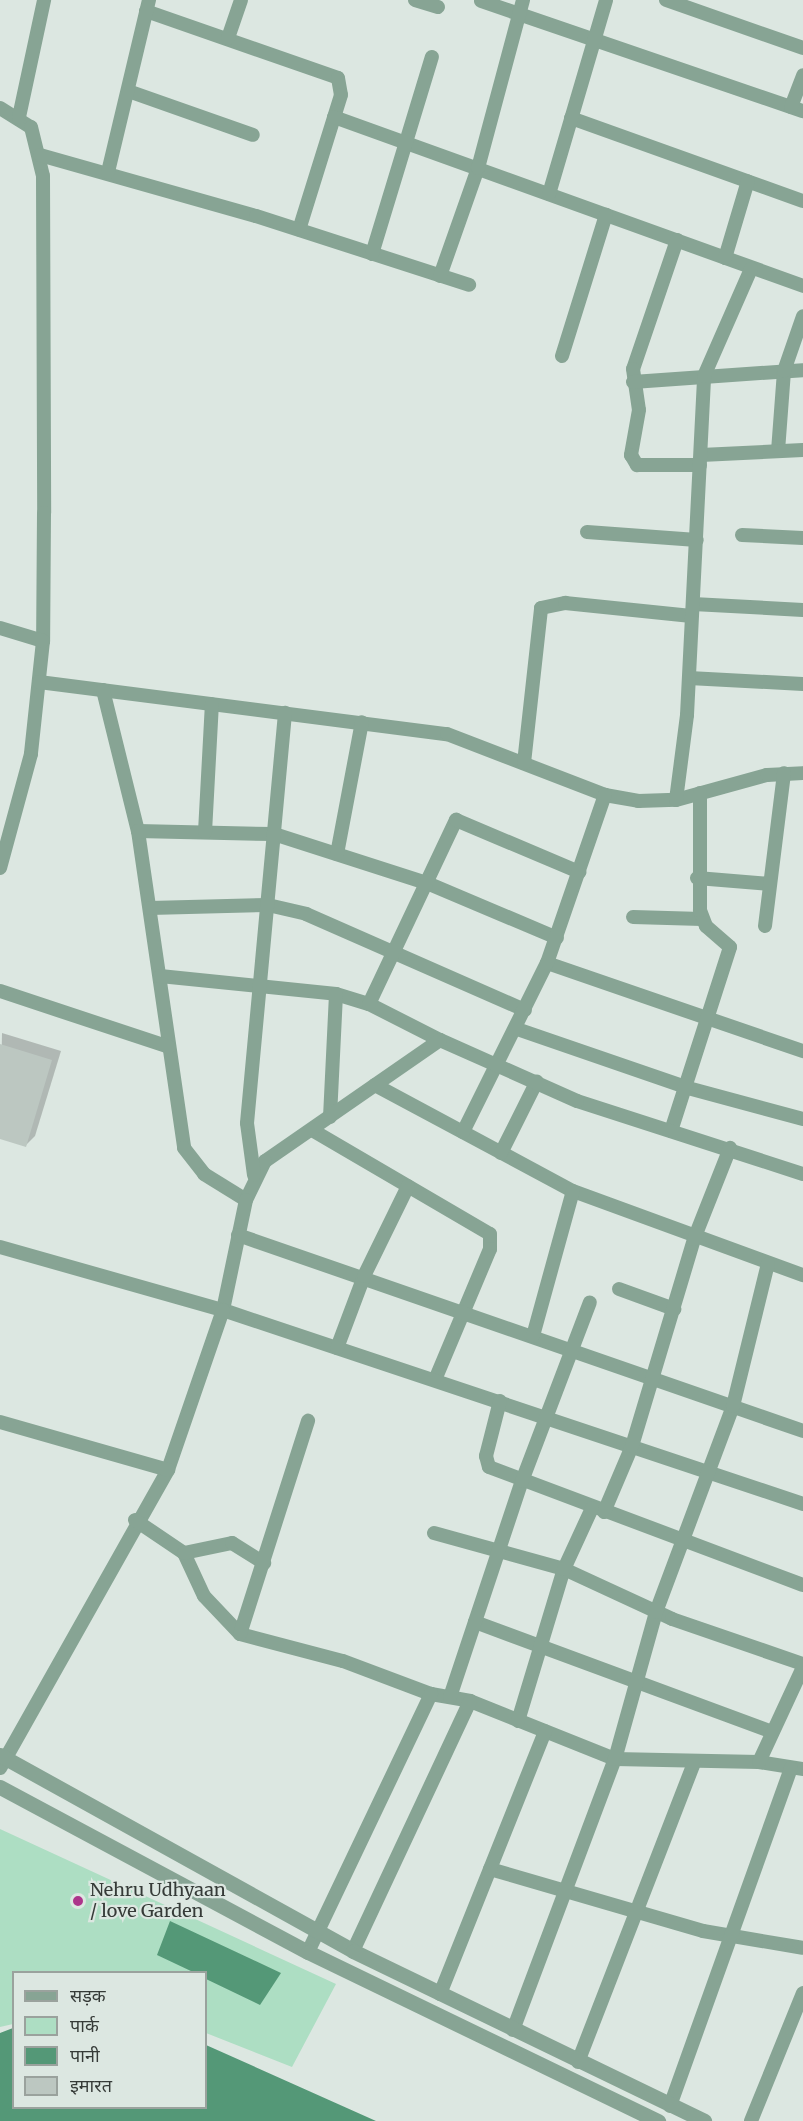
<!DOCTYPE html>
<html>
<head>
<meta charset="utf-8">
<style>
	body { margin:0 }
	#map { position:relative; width:803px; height:2121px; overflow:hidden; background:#dce7e1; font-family:Merriweather,"Noto Sans Devanagari",serif }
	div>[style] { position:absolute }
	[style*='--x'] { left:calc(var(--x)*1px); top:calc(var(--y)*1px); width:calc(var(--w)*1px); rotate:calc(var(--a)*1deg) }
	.green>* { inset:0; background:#addec3 }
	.water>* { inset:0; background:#549877 }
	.shadow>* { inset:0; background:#0003 }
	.building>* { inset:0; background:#bcc7c1 }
	.minor>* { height:14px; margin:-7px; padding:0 7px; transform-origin:7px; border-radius:7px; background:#87a494 }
	.tertiary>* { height:15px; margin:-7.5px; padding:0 7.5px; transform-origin:7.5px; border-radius:7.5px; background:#87a494 }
	.dots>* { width:16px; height:16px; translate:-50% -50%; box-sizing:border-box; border:3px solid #dce7e1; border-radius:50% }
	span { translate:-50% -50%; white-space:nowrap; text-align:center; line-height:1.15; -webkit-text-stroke:4.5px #dce7e1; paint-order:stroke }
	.poi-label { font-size:18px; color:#363b38 }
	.left { translate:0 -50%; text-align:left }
	.legend { position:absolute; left:12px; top:1971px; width:195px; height:138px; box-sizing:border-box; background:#dce7e1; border:2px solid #9aa29d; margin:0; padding:8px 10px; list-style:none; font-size:18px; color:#363b38 }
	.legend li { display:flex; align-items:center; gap:12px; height:30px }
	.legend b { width:30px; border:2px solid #9aa29d }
</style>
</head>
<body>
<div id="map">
	<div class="green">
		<i style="clip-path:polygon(0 1829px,336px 1984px,292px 2067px,206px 2033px,206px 1972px,14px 1972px,13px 2024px,0 2027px)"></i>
	</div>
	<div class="water">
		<i style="clip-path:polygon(170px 1921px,281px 1973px,260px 2005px,206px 1979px,206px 1972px,193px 1972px,157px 1955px)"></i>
		<i style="clip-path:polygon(13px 2028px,14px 2108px,206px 2108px,206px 2045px,376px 2121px,0 2121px,0 2033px)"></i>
	</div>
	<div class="shadow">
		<i style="clip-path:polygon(2px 1033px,61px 1051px,35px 1136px,26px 1145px,0 1137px)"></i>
	</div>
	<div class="building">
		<i style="clip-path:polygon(0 1044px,52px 1060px,26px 1147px,0 1139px)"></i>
	</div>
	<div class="minor">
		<i style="--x:415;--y:0;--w:24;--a:17"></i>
		<i style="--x:666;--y:0;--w:145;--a:19.3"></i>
		<i style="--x:481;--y:1;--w:340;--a:18.9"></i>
		<i style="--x:146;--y:11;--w:203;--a:19.2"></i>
		<i style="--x:338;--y:78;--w:17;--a:80"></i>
		<i style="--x:341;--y:95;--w:141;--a:107.3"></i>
		<i style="--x:228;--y:38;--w:40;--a:-71.1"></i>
		<i style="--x:131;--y:92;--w:129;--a:19.4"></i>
		<i style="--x:791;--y:107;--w:34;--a:-69"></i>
		<i style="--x:0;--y:108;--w:36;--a:32"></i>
		<i style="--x:31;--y:127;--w:50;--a:76.2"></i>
		<i style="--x:43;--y:176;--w:337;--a:89.8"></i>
		<i style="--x:44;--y:513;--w:128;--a:90.4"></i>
		<i style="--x:43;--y:641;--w:114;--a:96.1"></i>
		<i style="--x:31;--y:754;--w:118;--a:105.2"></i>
		<i style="--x:19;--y:117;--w:120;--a:-77.9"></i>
		<i style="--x:334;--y:117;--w:499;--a:19.8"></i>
		<i style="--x:571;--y:118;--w:246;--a:19.7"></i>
		<i style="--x:40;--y:155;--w:224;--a:15.8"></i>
		<i style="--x:256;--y:216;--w:224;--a:17.9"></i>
		<i style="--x:108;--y:172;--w:177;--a:-76.6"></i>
		<i style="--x:549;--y:194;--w:202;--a:-73.6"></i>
		<i style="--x:677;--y:240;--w:136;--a:108.8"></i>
		<i style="--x:633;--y:369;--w:41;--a:81.7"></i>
		<i style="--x:639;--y:410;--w:46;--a:100.1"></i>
		<i style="--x:631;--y:455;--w:12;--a:59"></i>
		<i style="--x:637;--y:465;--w:63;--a:0"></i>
		<i style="--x:372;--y:254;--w:206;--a:-73.1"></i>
		<i style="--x:725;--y:258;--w:80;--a:-73.4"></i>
		<i style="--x:440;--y:276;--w:114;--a:-70.6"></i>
		<i style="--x:478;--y:168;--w:174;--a:-75"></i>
		<i style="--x:562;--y:356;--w:148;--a:-72.7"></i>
		<i style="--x:633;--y:382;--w:170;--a:-4"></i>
		<i style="--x:778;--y:451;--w:80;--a:-85.7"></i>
		<i style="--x:784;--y:371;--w:58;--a:-70.9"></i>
		<i style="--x:701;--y:455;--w:102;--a:-2.8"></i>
		<i style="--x:587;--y:532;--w:110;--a:4.2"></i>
		<i style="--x:742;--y:535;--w:61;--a:2.8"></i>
		<i style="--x:693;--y:604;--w:110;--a:3.1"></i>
		<i style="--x:0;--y:628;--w:45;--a:16.8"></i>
		<i style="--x:689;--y:678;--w:114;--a:3"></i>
		<i style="--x:39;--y:682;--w:411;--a:7.3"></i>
		<i style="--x:447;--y:734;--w:169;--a:21.1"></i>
		<i style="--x:605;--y:795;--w:34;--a:10"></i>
		<i style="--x:638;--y:801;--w:38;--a:-2"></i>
		<i style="--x:676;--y:800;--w:94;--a:-15.4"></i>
		<i style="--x:767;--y:775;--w:36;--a:-3"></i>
		<i style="--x:103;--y:690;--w:145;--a:76.1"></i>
		<i style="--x:138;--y:831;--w:320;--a:81.7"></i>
		<i style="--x:184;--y:1148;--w:33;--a:52"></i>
		<i style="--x:204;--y:1174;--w:49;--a:31.8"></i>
		<i style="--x:524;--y:763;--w:156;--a:-83.7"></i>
		<i style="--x:541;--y:608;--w:25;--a:-12"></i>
		<i style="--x:565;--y:603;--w:127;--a:5.9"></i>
		<i style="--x:676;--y:800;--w:86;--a:-82.6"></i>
		<i style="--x:687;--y:715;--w:339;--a:-87.1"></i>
		<i style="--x:704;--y:376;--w:117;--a:-66.3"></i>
		<i style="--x:138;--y:831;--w:136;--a:1.3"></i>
		<i style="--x:274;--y:834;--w:161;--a:17.8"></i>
		<i style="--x:427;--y:883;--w:141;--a:22.9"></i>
		<i style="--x:205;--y:832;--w:128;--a:-86.9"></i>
		<i style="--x:337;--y:854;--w:134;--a:-79.3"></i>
		<i style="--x:697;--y:878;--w:73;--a:4.7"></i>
		<i style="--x:150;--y:908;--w:118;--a:-1.5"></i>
		<i style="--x:268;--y:905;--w:39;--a:13"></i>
		<i style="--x:306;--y:914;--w:239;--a:23.7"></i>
		<i style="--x:633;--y:917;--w:69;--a:1.7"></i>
		<i style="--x:765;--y:926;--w:154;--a:-82.9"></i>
		<i style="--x:547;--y:963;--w:271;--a:19"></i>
		<i style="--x:160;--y:976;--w:177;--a:5.8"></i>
		<i style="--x:336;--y:994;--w:34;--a:17"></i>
		<i style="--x:369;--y:1004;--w:80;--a:26.9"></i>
		<i style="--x:0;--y:991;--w:178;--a:18.3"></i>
		<i style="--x:369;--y:1004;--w:204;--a:-64.7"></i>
		<i style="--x:456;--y:820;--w:134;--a:22.9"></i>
		<i style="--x:517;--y:1029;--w:181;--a:19"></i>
		<i style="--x:688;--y:1088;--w:119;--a:15.1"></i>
		<i style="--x:375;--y:1085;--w:225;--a:28.2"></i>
		<i style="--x:573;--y:1191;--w:245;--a:20.1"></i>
		<i style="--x:330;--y:1117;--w:123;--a:-87.2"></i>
		<i style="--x:312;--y:1130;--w:206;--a:30.3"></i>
		<i style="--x:490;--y:1234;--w:15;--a:90"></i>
		<i style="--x:490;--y:1249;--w:142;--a:112.8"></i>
		<i style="--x:671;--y:1131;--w:193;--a:-72.2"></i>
		<i style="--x:730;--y:947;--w:32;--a:-139"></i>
		<i style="--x:706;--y:926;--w:17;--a:-111"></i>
		<i style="--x:700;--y:910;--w:117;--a:-90"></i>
		<i style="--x:463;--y:1132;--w:189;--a:-63.6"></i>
		<i style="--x:547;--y:963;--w:178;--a:-71"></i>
		<i style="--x:501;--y:1153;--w:80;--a:-63.4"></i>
		<i style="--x:803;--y:1174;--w:237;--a:-162.1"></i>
		<i style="--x:577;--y:1101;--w:150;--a:-156"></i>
		<i style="--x:440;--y:1040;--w:213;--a:145.3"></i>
		<i style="--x:265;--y:1161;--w:43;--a:116"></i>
		<i style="--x:246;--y:1200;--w:112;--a:101.8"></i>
		<i style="--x:223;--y:1310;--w:612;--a:18.49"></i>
		<i style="--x:254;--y:1175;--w:52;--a:-97.7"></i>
		<i style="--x:247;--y:1123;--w:412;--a:-84.7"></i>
		<i style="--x:238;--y:1235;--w:598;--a:19.13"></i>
		<i style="--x:0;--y:1247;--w:232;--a:15.8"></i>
		<i style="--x:223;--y:1310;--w:169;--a:109"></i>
		<i style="--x:168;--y:1470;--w:342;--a:119.4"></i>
		<i style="--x:619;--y:1289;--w:59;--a:20"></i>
		<i style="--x:533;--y:1336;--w:150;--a:-74.6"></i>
		<i style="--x:337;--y:1348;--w:77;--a:-69.4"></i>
		<i style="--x:364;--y:1276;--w:100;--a:-63.9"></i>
		<i style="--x:500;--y:1401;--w:57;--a:104.3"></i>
		<i style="--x:486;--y:1456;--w:11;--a:75"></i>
		<i style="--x:489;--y:1467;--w:335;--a:20.6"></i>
		<i style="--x:0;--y:1422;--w:175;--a:15.9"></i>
		<i style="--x:604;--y:1512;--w:72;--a:-67"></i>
		<i style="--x:632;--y:1446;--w:216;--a:-73.3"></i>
		<i style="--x:694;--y:1239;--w:98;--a:-68.4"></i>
		<i style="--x:135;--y:1520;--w:59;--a:34"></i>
		<i style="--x:184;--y:1553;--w:47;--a:65.1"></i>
		<i style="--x:204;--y:1596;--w:52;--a:46.5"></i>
		<i style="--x:240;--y:1634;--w:106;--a:14.7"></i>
		<i style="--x:343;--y:1661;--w:94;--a:20.6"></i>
		<i style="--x:431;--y:1694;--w:40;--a:10"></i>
		<i style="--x:470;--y:1701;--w:156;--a:21.8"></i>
		<i style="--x:615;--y:1759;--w:144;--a:1.2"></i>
		<i style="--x:759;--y:1762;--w:45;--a:9"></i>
		<i style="--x:434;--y:1533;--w:135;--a:15.5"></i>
		<i style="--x:564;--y:1569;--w:119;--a:24.8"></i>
		<i style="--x:672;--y:1619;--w:139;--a:19"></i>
		<i style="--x:184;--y:1553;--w:49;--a:-11.8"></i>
		<i style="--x:232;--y:1543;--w:38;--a:32"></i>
		<i style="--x:475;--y:1622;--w:317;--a:20.3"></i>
		<i style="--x:240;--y:1634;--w:224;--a:-72.3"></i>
		<i style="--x:450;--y:1697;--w:228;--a:-71.6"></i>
		<i style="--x:522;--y:1481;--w:191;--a:-69.2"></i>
		<i style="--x:518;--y:1721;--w:159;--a:-73.2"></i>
		<i style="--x:564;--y:1569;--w:67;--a:-65.3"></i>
		<i style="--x:759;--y:1762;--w:105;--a:-65.1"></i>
		<i style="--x:490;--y:1869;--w:222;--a:16.2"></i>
		<i style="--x:703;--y:1931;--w:101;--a:9.6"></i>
		<i style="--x:353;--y:1951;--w:276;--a:-64.9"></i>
		<i style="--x:308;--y:1952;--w:286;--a:-64.5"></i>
		<i style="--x:440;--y:1994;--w:283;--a:-68.2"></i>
		<i style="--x:513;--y:2030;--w:290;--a:-69.4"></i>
		<i style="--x:615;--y:1759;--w:153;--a:-74.4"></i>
		<i style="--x:656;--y:1612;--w:220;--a:-69.5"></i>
		<i style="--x:733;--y:1406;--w:146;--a:-76.2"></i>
		<i style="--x:578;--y:2062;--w:321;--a:-68.8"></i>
		<i style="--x:670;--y:2106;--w:359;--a:-70.3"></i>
		<i style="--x:751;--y:2121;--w:138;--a:-67.9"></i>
	</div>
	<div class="tertiary">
		<i style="--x:0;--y:1755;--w:404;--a:29"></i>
		<i style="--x:353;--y:1951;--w:390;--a:25.8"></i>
		<i style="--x:0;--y:1787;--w:349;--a:28.2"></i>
		<i style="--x:308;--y:1952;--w:389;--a:25.8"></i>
	</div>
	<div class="dots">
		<i style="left:78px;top:1901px;background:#ad358b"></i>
	</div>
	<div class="poi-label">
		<span class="left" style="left:90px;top:1901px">Nehru Udhyaan<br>/ love Garden</span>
	</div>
	<ul class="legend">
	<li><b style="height:8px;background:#87a494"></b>सड़क</li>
	<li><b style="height:16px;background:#addec3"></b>पार्क</li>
	<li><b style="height:16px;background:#549877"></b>पानी</li>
	<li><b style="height:16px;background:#bcc7c1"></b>इमारत</li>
	</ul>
</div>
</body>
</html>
